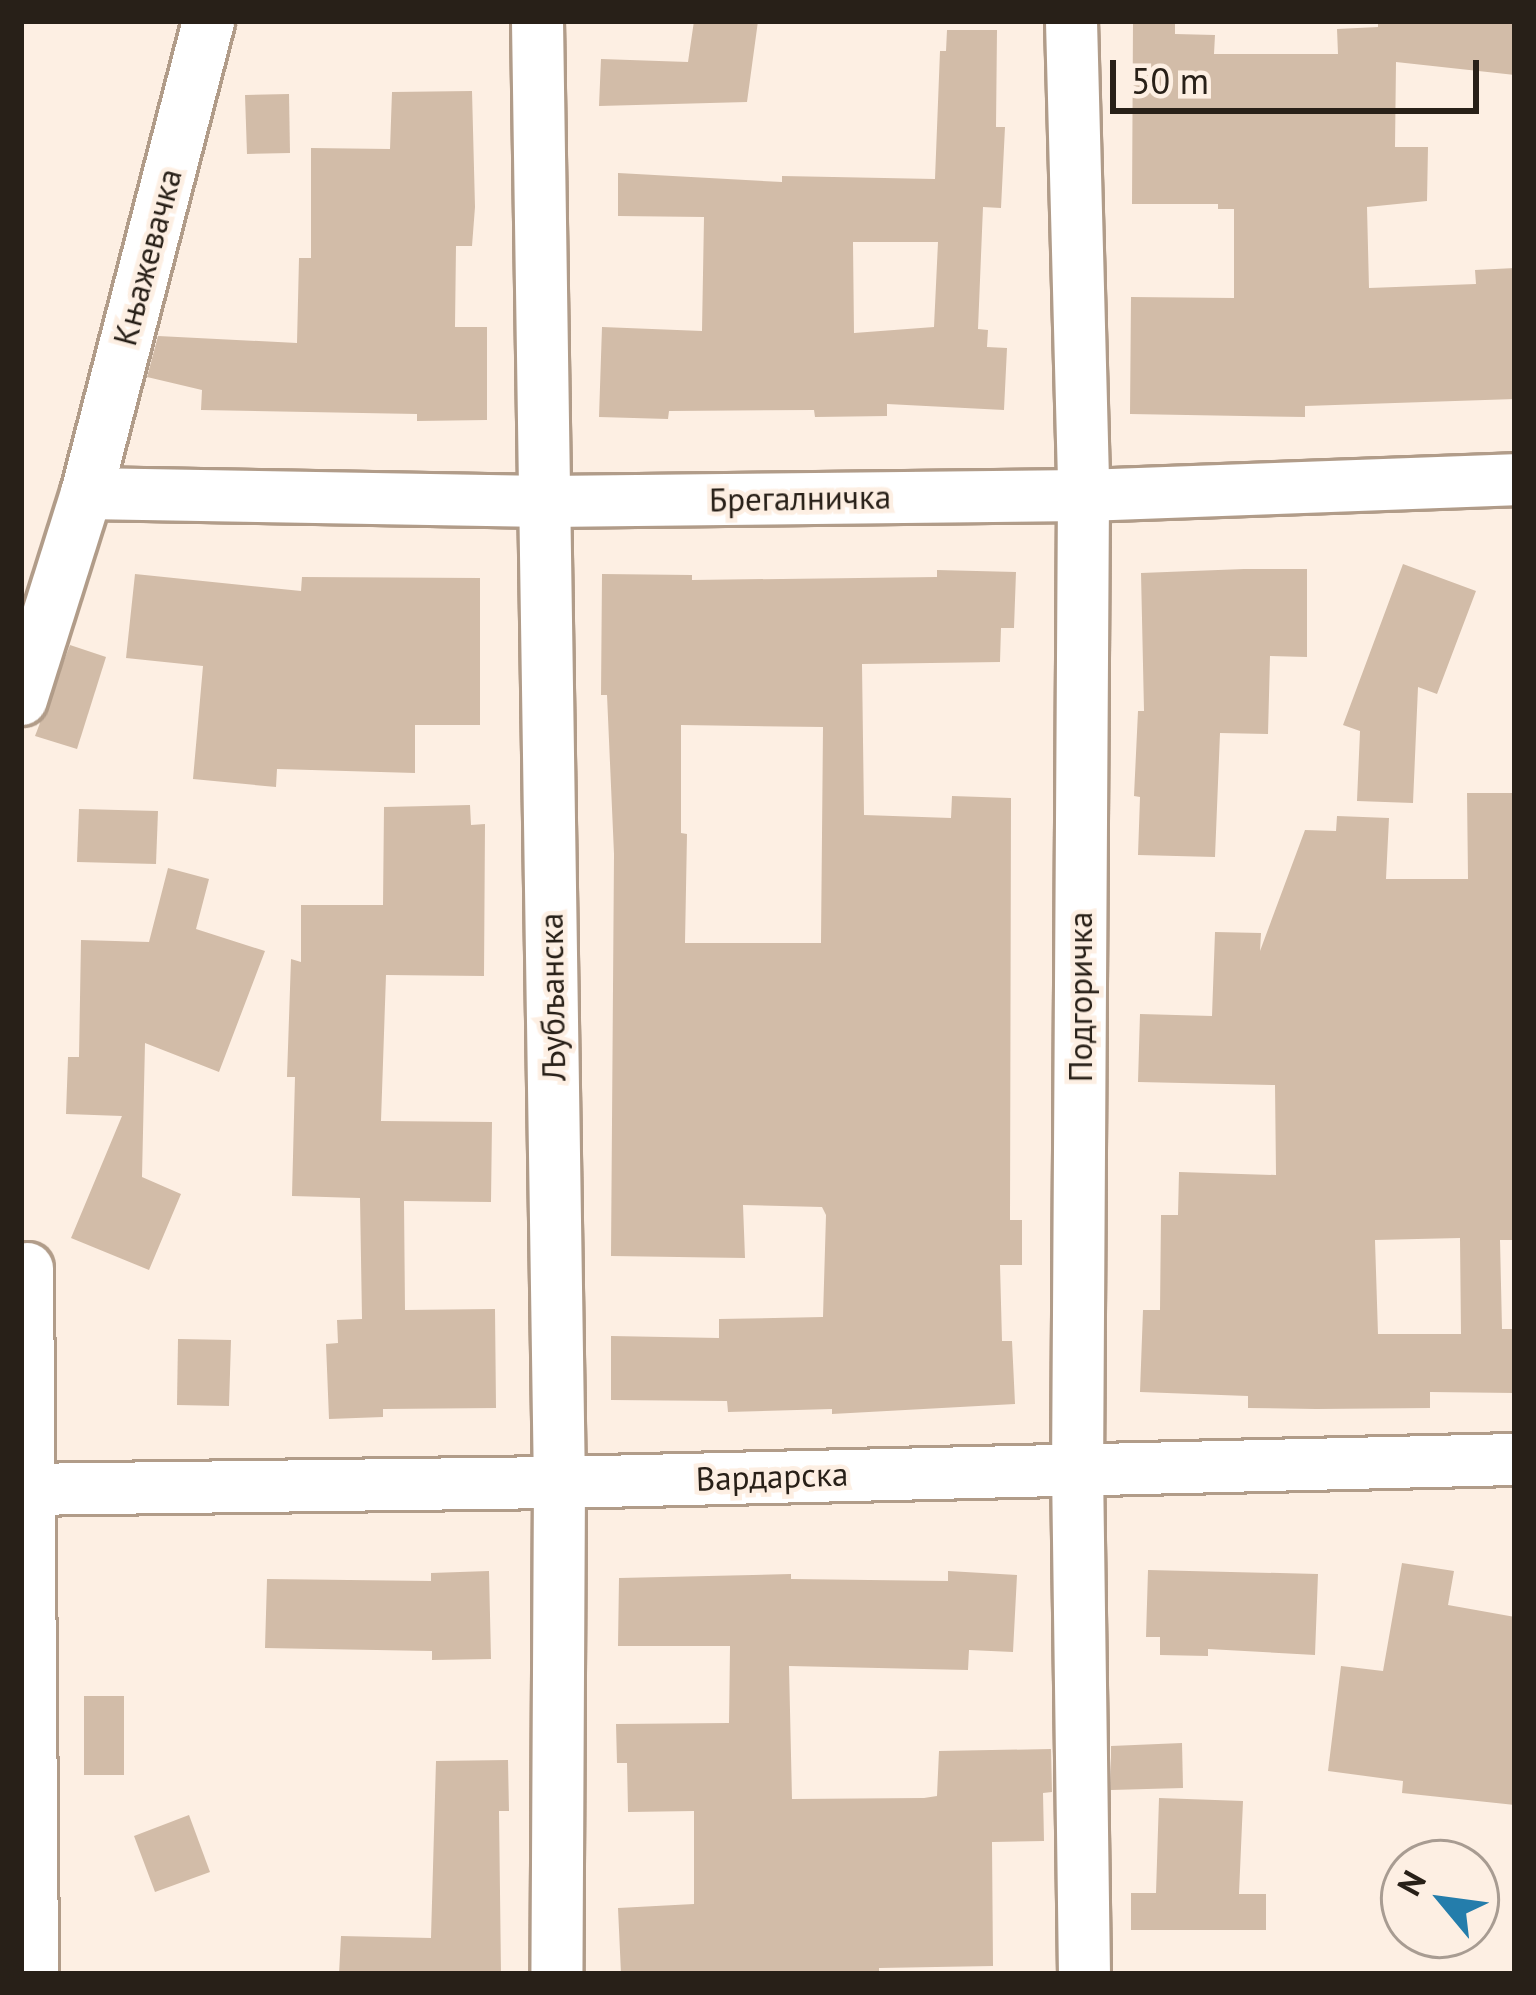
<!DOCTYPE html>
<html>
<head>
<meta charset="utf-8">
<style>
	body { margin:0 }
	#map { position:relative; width:1536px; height:1995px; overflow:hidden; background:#fdefe3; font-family:"PT Sans",sans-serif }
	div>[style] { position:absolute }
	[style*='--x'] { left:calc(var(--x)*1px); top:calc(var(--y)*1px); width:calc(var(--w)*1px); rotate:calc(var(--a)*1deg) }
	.building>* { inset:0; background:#d2bca8 }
	.roads { filter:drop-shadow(3px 0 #b19c89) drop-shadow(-3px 0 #b19c89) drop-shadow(0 3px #b19c89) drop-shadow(0 -3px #b19c89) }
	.street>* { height:51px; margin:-25.5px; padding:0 25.5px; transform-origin:25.5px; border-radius:25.5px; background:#fff }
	span { translate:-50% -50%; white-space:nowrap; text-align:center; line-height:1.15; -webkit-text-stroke:9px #fdefe3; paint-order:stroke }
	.street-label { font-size:33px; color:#282018 }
	.frame { position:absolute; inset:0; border:24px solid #282018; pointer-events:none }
	.north { position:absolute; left:1380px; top:1839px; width:120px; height:120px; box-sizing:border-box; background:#fdefe3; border:3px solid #a89c92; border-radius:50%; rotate:299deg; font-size:33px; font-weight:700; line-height:48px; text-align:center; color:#282018 }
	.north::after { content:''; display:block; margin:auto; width:42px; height:54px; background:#247dab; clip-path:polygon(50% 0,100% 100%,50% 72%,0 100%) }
	.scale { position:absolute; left:1110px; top:60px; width:369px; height:54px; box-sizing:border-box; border:6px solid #282018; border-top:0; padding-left:15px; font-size:36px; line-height:42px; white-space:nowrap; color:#282018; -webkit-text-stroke:9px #fdefe3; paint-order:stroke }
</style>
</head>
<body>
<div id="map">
	<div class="building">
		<i style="clip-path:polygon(694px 21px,758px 21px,747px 102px,599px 106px,601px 59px,688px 62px)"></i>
		<i style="clip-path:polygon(1133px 21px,1175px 21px,1175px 34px,1215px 35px,1214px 54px,1338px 54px,1337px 29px,1378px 27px,1378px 21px,1515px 21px,1515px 75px,1396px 62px,1395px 147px,1428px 147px,1427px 201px,1367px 207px,1369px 288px,1476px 284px,1475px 270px,1515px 268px,1515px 399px,1305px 406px,1305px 417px,1130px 414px,1131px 297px,1234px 298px,1234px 209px,1218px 209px,1218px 204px,1132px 204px)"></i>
		<i style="clip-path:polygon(evenodd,947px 30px,997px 30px,996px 127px,1005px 127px,1001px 208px,983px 207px,978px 329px,988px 330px,987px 347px,1007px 348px,1004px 410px,887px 404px,887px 416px,815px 417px,814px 410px,669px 411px,668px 419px,599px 417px,602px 327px,702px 331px,704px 217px,618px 216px,618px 173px,782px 182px,782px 176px,935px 179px,940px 51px,946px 51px,947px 30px,853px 242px,938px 242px,934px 327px,854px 333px,853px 242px)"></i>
		<i style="clip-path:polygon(472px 91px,475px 207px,472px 246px,456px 246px,455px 327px,487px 327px,487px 420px,417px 421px,417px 414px,201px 410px,202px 390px,147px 377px,158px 336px,297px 343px,299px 258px,311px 258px,311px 148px,390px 149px,392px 92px)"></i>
		<i style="clip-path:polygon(289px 94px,290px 153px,247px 154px,245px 95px)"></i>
		<i style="clip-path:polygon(1403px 564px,1476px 591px,1437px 694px,1418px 687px,1413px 803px,1357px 801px,1360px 731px,1343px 725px)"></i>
		<i style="clip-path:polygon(1244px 569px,1307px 569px,1307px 657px,1270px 656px,1268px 734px,1220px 733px,1215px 857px,1138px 855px,1140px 797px,1134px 796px,1138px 711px,1144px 711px,1141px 573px)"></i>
		<i style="clip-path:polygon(evenodd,937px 570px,1016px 572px,1014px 628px,1001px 628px,1000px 662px,862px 664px,864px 815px,951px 818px,952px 796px,1011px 798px,1010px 1220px,1022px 1220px,1022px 1265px,1000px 1265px,1002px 1341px,1012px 1341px,1015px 1404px,832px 1414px,832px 1409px,728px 1412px,727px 1401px,611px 1400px,611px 1336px,719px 1338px,719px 1319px,823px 1317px,826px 1215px,822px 1207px,743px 1205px,745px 1258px,611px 1256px,614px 854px,607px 695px,601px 695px,602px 574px,692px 575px,692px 580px,937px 577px,937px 570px,681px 725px,823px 727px,821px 943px,685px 943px,687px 834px,681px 833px,681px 725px)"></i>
		<i style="clip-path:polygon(135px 574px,301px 591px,302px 577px,480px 578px,480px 725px,415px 725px,415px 773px,277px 769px,276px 787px,193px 779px,203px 666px,126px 658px)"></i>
		<i style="clip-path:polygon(70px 645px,106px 657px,77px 749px,35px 736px)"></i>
		<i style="clip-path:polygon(evenodd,1467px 793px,1515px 793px,1515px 1240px,1500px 1240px,1502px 1329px,1515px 1329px,1515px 1393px,1430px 1392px,1430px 1408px,1316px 1409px,1248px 1408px,1248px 1396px,1140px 1392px,1143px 1310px,1160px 1310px,1161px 1215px,1178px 1215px,1179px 1172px,1276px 1175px,1275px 1085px,1138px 1082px,1140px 1014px,1212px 1016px,1215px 932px,1261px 933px,1260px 951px,1305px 830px,1336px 831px,1337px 816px,1389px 818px,1386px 879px,1468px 879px,1467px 793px,1460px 1238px,1461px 1334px,1378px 1334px,1375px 1240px,1460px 1238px)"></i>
		<i style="clip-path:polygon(470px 805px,471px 825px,485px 824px,484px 976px,386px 975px,381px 1121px,492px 1122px,491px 1202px,404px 1201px,405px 1310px,495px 1309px,496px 1408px,383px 1409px,383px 1417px,329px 1419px,326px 1344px,338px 1343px,337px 1320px,362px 1319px,360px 1198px,292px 1196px,295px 1077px,287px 1077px,291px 959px,301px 962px,301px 905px,383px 905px,384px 807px)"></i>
		<i style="clip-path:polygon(79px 809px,158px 811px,156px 864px,77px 862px)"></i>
		<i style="clip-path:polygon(168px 868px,209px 879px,196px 929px,265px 951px,219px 1072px,145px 1043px,142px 1177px,181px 1194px,149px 1270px,71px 1238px,122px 1116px,66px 1114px,68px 1057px,79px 1057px,81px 940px,149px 942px)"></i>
		<i style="clip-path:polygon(178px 1339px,231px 1340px,229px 1406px,177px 1405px)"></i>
		<i style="clip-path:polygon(1402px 1563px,1454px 1571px,1448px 1605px,1515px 1617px,1515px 1805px,1402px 1793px,1403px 1781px,1328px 1771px,1341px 1666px,1383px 1671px)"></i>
		<i style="clip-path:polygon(1148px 1570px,1318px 1574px,1315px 1655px,1208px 1649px,1208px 1656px,1160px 1655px,1160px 1637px,1146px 1637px)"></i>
		<i style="clip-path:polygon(489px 1571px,491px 1659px,432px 1660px,432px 1651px,265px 1648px,267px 1579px,431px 1581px,431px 1573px)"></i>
		<i style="clip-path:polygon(948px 1571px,1017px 1575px,1013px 1652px,969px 1650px,968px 1670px,789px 1666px,792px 1799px,924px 1798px,937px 1796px,939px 1751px,1051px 1749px,1052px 1792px,1043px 1793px,1044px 1841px,992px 1842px,993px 1966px,879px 1968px,879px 1974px,621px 1974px,618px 1908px,694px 1904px,694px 1811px,628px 1812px,627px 1763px,617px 1763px,616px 1724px,729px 1723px,730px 1646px,618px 1646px,619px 1578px,791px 1574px,791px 1579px,948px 1581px)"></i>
		<i style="clip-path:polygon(84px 1696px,124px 1696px,124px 1775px,84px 1775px)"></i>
		<i style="clip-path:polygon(1182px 1743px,1183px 1788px,1111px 1790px,1111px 1746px)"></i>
		<i style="clip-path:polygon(508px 1760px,509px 1811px,499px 1811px,501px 1974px,339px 1974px,341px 1936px,431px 1938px,436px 1761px)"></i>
		<i style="clip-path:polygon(1159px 1798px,1243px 1801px,1239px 1894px,1266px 1894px,1266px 1930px,1131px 1930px,1131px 1893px,1156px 1893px)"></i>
		<i style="clip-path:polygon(189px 1815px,210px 1872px,155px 1892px,134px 1836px)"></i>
	</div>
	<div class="roads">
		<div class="street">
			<i style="--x:537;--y:21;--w:1461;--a:89.14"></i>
			<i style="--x:559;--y:1482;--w:492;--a:90.3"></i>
			<i style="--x:1071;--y:21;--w:474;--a:88.5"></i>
			<i style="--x:1083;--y:495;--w:972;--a:90.35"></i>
			<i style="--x:1077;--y:1467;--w:507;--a:89.21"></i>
			<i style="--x:86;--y:493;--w:458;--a:1"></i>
			<i style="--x:544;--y:501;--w:539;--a:-0.64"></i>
			<i style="--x:1083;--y:495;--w:432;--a:-2.1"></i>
			<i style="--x:21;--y:699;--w:216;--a:-72.5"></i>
			<i style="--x:86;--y:493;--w:488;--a:-75.5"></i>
			<i style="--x:27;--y:1268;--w:706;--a:89.59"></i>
			<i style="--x:21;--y:1489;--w:538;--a:-0.75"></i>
			<i style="--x:559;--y:1482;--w:956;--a:-1.38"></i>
		</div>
	</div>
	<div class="street-label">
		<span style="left:147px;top:257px;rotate:-75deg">Књажевачка</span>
		<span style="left:800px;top:498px;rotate:-1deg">Брегалничка</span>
		<span style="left:552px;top:997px;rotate:-91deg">Љубљанска</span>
		<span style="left:1080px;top:997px;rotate:-90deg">Подгоричка</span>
		<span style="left:772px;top:1476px;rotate:-2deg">Вардарска</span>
	</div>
	<div class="frame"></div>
	<div class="north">N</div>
	<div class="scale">50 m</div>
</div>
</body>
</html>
